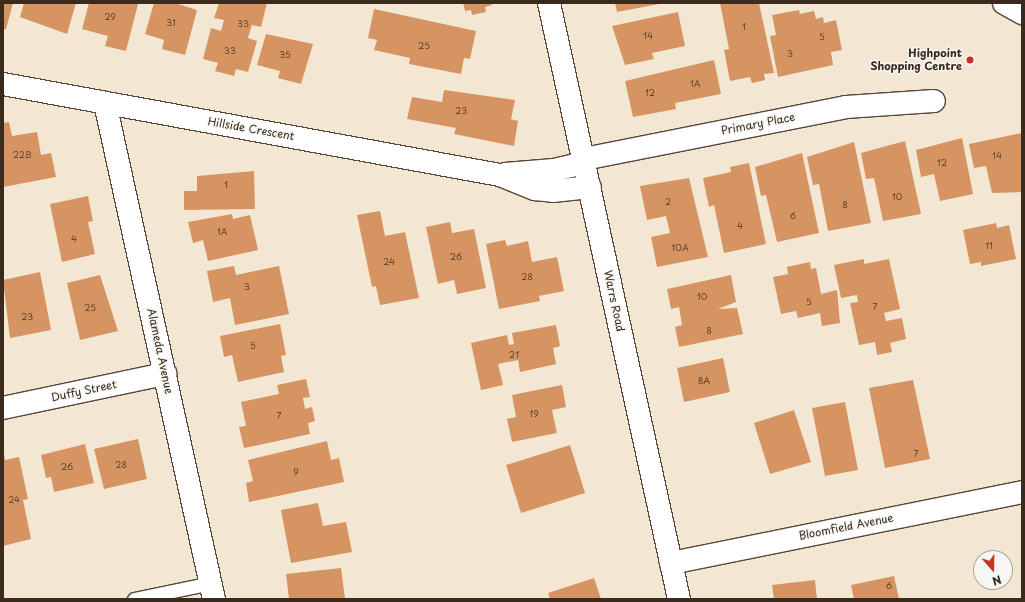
<!DOCTYPE html>
<html>
<head>
<meta charset="utf-8">
<style>
	body { margin:0 }
	#map { position:relative; width:1025px; height:602px; overflow:hidden; background:#f3e7d4; font-family:"Playpen Sans",sans-serif }
	div>[style] { position:absolute }
	[style*='--x'] { left:calc(var(--x)*1px); top:calc(var(--y)*1px); width:calc(var(--w)*1px); rotate:calc(var(--a)*1deg) }
	.building>* { inset:0; background:#d69462 }
	.roads { filter:drop-shadow(1px 0 #574639) drop-shadow(-1px 0 #574639) drop-shadow(0 1px #574639) drop-shadow(0 -1px #574639) }
	.service>* { height:13px; margin:-6.5px; padding:0 6.5px; transform-origin:6.5px; border-radius:6.5px; background:#fff }
	.minor>* { height:22px; margin:-11px; padding:0 11px; transform-origin:11px; border-radius:11px; background:#fff }
	.dots>* { width:11px; height:11px; translate:-50% -50%; box-sizing:border-box; border:2px solid #f6f6f2; border-radius:50% }
	span { translate:-50% -50%; white-space:nowrap; text-align:center; line-height:1.15; -webkit-text-stroke:3px #f6f6f2; paint-order:stroke }
	.number-label { font-size:9px; color:#62442f }
	.number-label span { -webkit-text-stroke-width:0 }
	.poi-label { font-size:11px; color:#3b2a1e; font-weight:700 }
	.right { translate:-100% -50%; text-align:right }
	.street-label { font-size:11px; color:#3b2a1e }
	.frame { position:absolute; inset:0; border:4px solid #3b2a1e; pointer-events:none }
	.north { position:absolute; left:973px; top:550px; width:40px; height:40px; box-sizing:border-box; background:#f6f6f2; border:1px solid #aba49d; border-radius:50%; rotate:160deg; font-size:11px; font-weight:700; line-height:16px; text-align:center; color:#3b2a1e }
	.north::after { content:''; display:block; margin:auto; width:14px; height:18px; background:#c8321e; clip-path:polygon(50% 0,100% 100%,50% 72%,0 100%) }
</style>
</head>
<body>
<div id="map">
	<div class="building">
		<i style="clip-path:polygon(3px 3px,13px 3px,6px 29px,3px 29px)"></i>
		<i style="clip-path:polygon(24px 3px,76px 3px,67px 34px,20px 17px)"></i>
		<i style="clip-path:polygon(89px 3px,138px 4px,126px 51px,105px 46px,108px 36px,82px 29px)"></i>
		<i style="clip-path:polygon(154px 3px,175px 3px,197px 10px,185px 55px,162px 49px,164px 40px,145px 34px)"></i>
		<i style="clip-path:polygon(219px 3px,267px 3px,261px 27px,252px 25px,248px 38px,257px 41px,248px 72px,236px 69px,234px 76px,215px 71px,218px 63px,203px 59px,211px 28px,221px 31px,224px 20px,214px 18px)"></i>
		<i style="clip-path:polygon(463px 3px,491px 3px,492px 5px,485px 7px,486px 12px,472px 15px,471px 10px,465px 11px)"></i>
		<i style="clip-path:polygon(615px 3px,659px 3px,659px 4px,617px 12px)"></i>
		<i style="clip-path:polygon(720px 3px,759px 3px,774px 73px,764px 74px,765px 80px,752px 83px,750px 77px,730px 81px,724px 50px,729px 49px)"></i>
		<i style="clip-path:polygon(374px 9px,476px 31px,470px 59px,464px 58px,461px 74px,409px 64px,410px 58px,374px 50px,377px 40px,368px 38px)"></i>
		<i style="clip-path:polygon(799px 10px,800px 14px,814px 11px,816px 19px,823px 17px,824px 23px,836px 20px,842px 50px,831px 52px,833px 65px,778px 77px,770px 36px,776px 35px,772px 15px)"></i>
		<i style="clip-path:polygon(678px 12px,685px 46px,652px 53px,654px 59px,625px 65px,612px 26px)"></i>
		<i style="clip-path:polygon(266px 34px,313px 44px,301px 84px,278px 78px,280px 71px,257px 65px)"></i>
		<i style="clip-path:polygon(714px 60px,721px 94px,675px 103px,676px 109px,633px 117px,625px 81px)"></i>
		<i style="clip-path:polygon(444px 90px,515px 100px,511px 119px,518px 121px,514px 146px,454px 134px,456px 128px,407px 119px,412px 97px,442px 102px)"></i>
		<i style="clip-path:polygon(9px 122px,12px 136px,37px 132px,41px 155px,51px 153px,56px 177px,3px 187px,3px 123px)"></i>
		<i style="clip-path:polygon(1022px 133px,1022px 192px,992px 193px,986px 166px,974px 168px,969px 144px)"></i>
		<i style="clip-path:polygon(962px 138px,973px 194px,940px 201px,934px 174px,921px 177px,916px 150px)"></i>
		<i style="clip-path:polygon(905px 141px,921px 214px,883px 221px,874px 178px,866px 179px,861px 153px)"></i>
		<i style="clip-path:polygon(854px 142px,871px 223px,828px 231px,819px 184px,813px 185px,807px 157px)"></i>
		<i style="clip-path:polygon(802px 153px,819px 233px,777px 242px,766px 195px,761px 196px,755px 167px)"></i>
		<i style="clip-path:polygon(749px 163px,766px 244px,724px 253px,714px 205px,709px 207px,703px 178px,731px 172px,730px 167px)"></i>
		<i style="clip-path:polygon(254px 171px,255px 209px,184px 210px,184px 191px,197px 191px,197px 176px)"></i>
		<i style="clip-path:polygon(689px 178px,708px 257px,657px 267px,651px 237px,670px 233px,666px 216px,647px 220px,640px 186px)"></i>
		<i style="clip-path:polygon(88px 196px,93px 221px,88px 222px,95px 254px,62px 262px,50px 204px)"></i>
		<i style="clip-path:polygon(380px 211px,385px 236px,405px 232px,419px 298px,380px 305px,376px 286px,372px 287px,357px 215px)"></i>
		<i style="clip-path:polygon(232px 214px,233px 219px,250px 215px,258px 250px,208px 261px,203px 240px,193px 243px,188px 222px)"></i>
		<i style="clip-path:polygon(450px 222px,452px 233px,474px 229px,486px 288px,457px 294px,454px 280px,438px 284px,426px 227px)"></i>
		<i style="clip-path:polygon(996px 223px,997px 228px,1009px 225px,1016px 259px,981px 266px,981px 262px,970px 264px,963px 230px)"></i>
		<i style="clip-path:polygon(505px 240px,507px 246px,528px 241px,532px 262px,557px 257px,564px 291px,539px 296px,540px 301px,499px 309px,486px 244px)"></i>
		<i style="clip-path:polygon(864px 259px,864px 264px,889px 259px,900px 309px,884px 313px,886px 321px,902px 318px,906px 339px,890px 343px,892px 352px,877px 355px,875px 342px,859px 345px,850px 303px,858px 302px,857px 295px,841px 298px,834px 265px)"></i>
		<i style="clip-path:polygon(810px 262px,811px 269px,816px 268px,821px 294px,837px 290px,840px 323px,822px 326px,820px 313px,798px 318px,796px 311px,781px 314px,773px 277px,788px 274px,787px 267px)"></i>
		<i style="clip-path:polygon(234px 266px,236px 275px,279px 266px,289px 314px,235px 325px,230px 298px,213px 302px,207px 271px)"></i>
		<i style="clip-path:polygon(40px 272px,51px 330px,10px 338px,3px 280px)"></i>
		<i style="clip-path:polygon(100px 275px,118px 331px,80px 340px,67px 283px)"></i>
		<i style="clip-path:polygon(731px 275px,736px 302px,718px 309px,737px 308px,743px 334px,679px 347px,675px 327px,682px 325px,679px 307px,671px 309px,667px 289px)"></i>
		<i style="clip-path:polygon(280px 324px,286px 355px,281px 356px,284px 372px,238px 382px,232px 355px,224px 357px,220px 336px)"></i>
		<i style="clip-path:polygon(556px 325px,560px 346px,553px 348px,556px 364px,520px 372px,518px 360px,498px 364px,503px 385px,481px 390px,471px 343px,507px 335px,509px 345px,514px 344px,512px 333px)"></i>
		<i style="clip-path:polygon(723px 358px,730px 392px,684px 402px,677px 368px)"></i>
		<i style="clip-path:polygon(306px 379px,310px 397px,303px 398px,305px 409px,312px 407px,315px 421px,308px 423px,310px 434px,244px 448px,239px 427px,246px 426px,241px 402px,279px 394px,277px 385px)"></i>
		<i style="clip-path:polygon(913px 380px,930px 459px,885px 468px,869px 388px)"></i>
		<i style="clip-path:polygon(562px 385px,566px 407px,552px 410px,557px 433px,512px 442px,507px 419px,516px 417px,512px 395px)"></i>
		<i style="clip-path:polygon(845px 402px,858px 470px,825px 476px,812px 408px)"></i>
		<i style="clip-path:polygon(794px 410px,811px 462px,770px 474px,754px 423px)"></i>
		<i style="clip-path:polygon(138px 439px,147px 479px,104px 489px,94px 449px)"></i>
		<i style="clip-path:polygon(327px 441px,331px 460px,339px 458px,344px 482px,249px 502px,246px 483px,253px 481px,248px 460px)"></i>
		<i style="clip-path:polygon(85px 444px,94px 483px,54px 492px,51px 477px,46px 478px,41px 455px)"></i>
		<i style="clip-path:polygon(570px 445px,585px 493px,521px 513px,506px 465px)"></i>
		<i style="clip-path:polygon(4px 454px,5px 460px,19px 457px,28px 499px,23px 500px,31px 539px,3px 546px)"></i>
		<i style="clip-path:polygon(318px 503px,323px 526px,346px 522px,352px 552px,291px 563px,281px 510px)"></i>
		<i style="clip-path:polygon(341px 568px,345px 599px,289px 599px,286px 574px)"></i>
		<i style="clip-path:polygon(894px 576px,899px 599px,854px 599px,851px 585px)"></i>
		<i style="clip-path:polygon(594px 578px,601px 599px,550px 599px,548px 593px)"></i>
		<i style="clip-path:polygon(815px 580px,817px 599px,774px 599px,772px 585px)"></i>
	</div>
	<div class="roads">
		<div class="service">
			<i style="--x:134;--y:599;--w:79;--a:-11.7"></i>
		</div>
		<div class="minor">
			<i style="--x:549;--y:3;--w:610;--a:77.7"></i>
			<i style="--x:1004;--y:3;--w:21;--a:29"></i>
			<i style="--x:3;--y:84;--w:505;--a:10.38"></i>
			<i style="--x:500;--y:175;--w:38;--a:22"></i>
			<i style="--x:535;--y:189;--w:18;--a:6"></i>
			<i style="--x:553;--y:191;--w:37;--a:-6"></i>
			<i style="--x:105;--y:103;--w:508;--a:77.61"></i>
			<i style="--x:584;--y:159;--w:267;--a:-11.2"></i>
			<i style="--x:846;--y:107;--w:88;--a:-3.9"></i>
			<i style="--x:505;--y:174;--w:49;--a:-4.7"></i>
			<i style="--x:554;--y:170;--w:32;--a:-13"></i>
			<i style="--x:3;--y:408;--w:166;--a:-11.9"></i>
			<i style="--x:671;--y:563;--w:358;--a:-11.4"></i>
		</div>
	</div>
	<div class="dots">
		<i style="left:970px;top:60px;background:#c8321e"></i>
	</div>
	<div class="number-label">
		<span style="left:110px;top:16px">29</span>
		<span style="left:171px;top:22px">31</span>
		<span style="left:243px;top:23px">33</span>
		<span style="left:744px;top:26px">1</span>
		<span style="left:648px;top:35px">14</span>
		<span style="left:822px;top:36px">5</span>
		<span style="left:424px;top:45px">25</span>
		<span style="left:230px;top:50px">33</span>
		<span style="left:790px;top:53px">3</span>
		<span style="left:285px;top:54px">35</span>
		<span style="left:695px;top:83px">1A</span>
		<span style="left:650px;top:92px">12</span>
		<span style="left:461px;top:110px">23</span>
		<span style="left:22px;top:154px">22B</span>
		<span style="left:997px;top:155px">14</span>
		<span style="left:942px;top:162px">12</span>
		<span style="left:226px;top:184px">1</span>
		<span style="left:897px;top:196px">10</span>
		<span style="left:668px;top:201px">2</span>
		<span style="left:845px;top:204px">8</span>
		<span style="left:793px;top:215px">6</span>
		<span style="left:740px;top:225px">4</span>
		<span style="left:222px;top:231px">1A</span>
		<span style="left:74px;top:238px">4</span>
		<span style="left:989px;top:245px">11</span>
		<span style="left:680px;top:247px">10A</span>
		<span style="left:456px;top:256px">26</span>
		<span style="left:389px;top:261px">24</span>
		<span style="left:527px;top:276px">28</span>
		<span style="left:247px;top:286px">3</span>
		<span style="left:702px;top:296px">10</span>
		<span style="left:809px;top:301px">5</span>
		<span style="left:875px;top:306px">7</span>
		<span style="left:90px;top:307px">25</span>
		<span style="left:27px;top:316px">23</span>
		<span style="left:709px;top:330px">8</span>
		<span style="left:253px;top:345px">5</span>
		<span style="left:514px;top:354px">21</span>
		<span style="left:704px;top:380px">8A</span>
		<span style="left:534px;top:413px">19</span>
		<span style="left:279px;top:415px">7</span>
		<span style="left:916px;top:453px">7</span>
		<span style="left:121px;top:464px">28</span>
		<span style="left:67px;top:466px">26</span>
		<span style="left:296px;top:471px">9</span>
		<span style="left:14px;top:499px">24</span>
		<span style="left:889px;top:585px">6</span>
	</div>
	<div class="poi-label">
		<span class="right" style="left:962px;top:60px">Highpoint<br>Shopping Centre</span>
	</div>
	<div class="street-label">
		<span style="left:758px;top:124px;rotate:-11deg">Primary Place</span>
		<span style="left:251px;top:129px;rotate:10deg">Hillside Crescent</span>
		<span style="left:614px;top:301px;rotate:78deg">Warrs Road</span>
		<span style="left:160px;top:351px;rotate:78deg">Alameda Avenue</span>
		<span style="left:84px;top:391px;rotate:-12deg">Duffy Street</span>
		<span style="left:846px;top:527px;rotate:-11deg">Bloomfield Avenue</span>
	</div>
	<div class="frame"></div>
	<div class="north">N</div>
</div>
</body>
</html>
